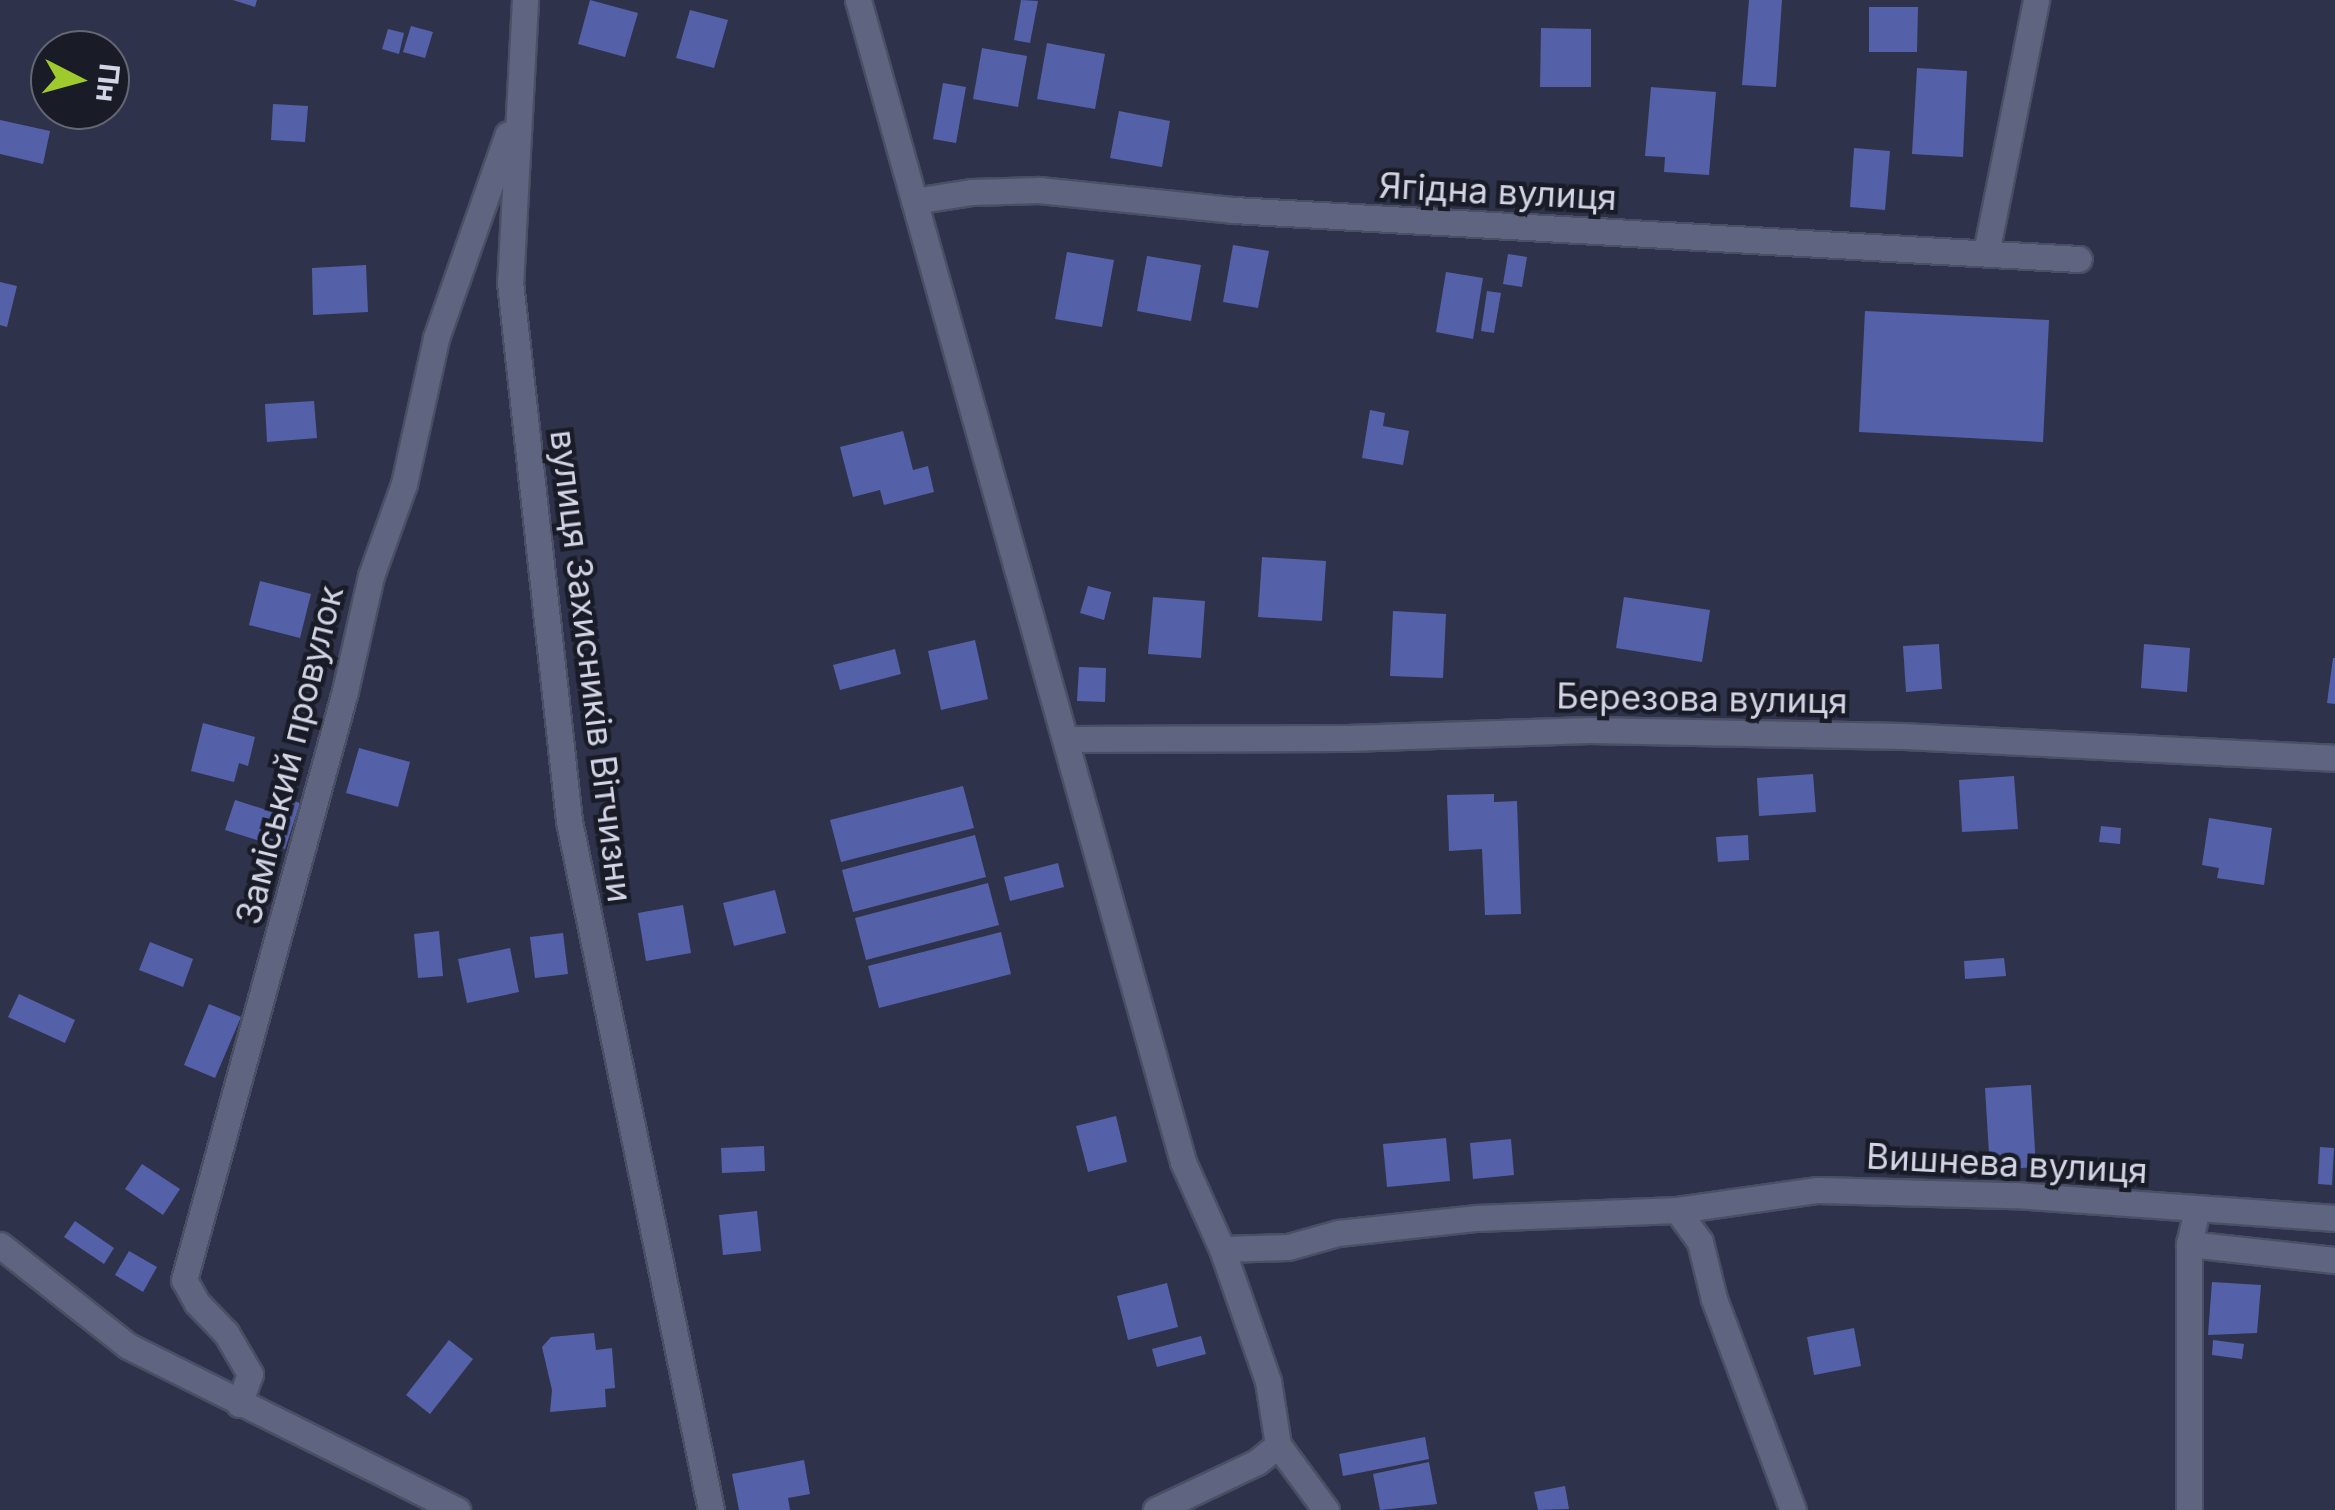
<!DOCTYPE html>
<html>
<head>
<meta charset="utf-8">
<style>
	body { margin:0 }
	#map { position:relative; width:2335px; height:1510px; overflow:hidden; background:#2e334b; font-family:Inter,sans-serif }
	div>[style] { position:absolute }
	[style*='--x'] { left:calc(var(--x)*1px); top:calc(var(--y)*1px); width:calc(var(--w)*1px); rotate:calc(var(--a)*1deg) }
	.building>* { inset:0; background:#5461a8 }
	.roads { filter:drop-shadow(2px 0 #4a4f63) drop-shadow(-2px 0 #4a4f63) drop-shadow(0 2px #4a4f63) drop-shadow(0 -2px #4a4f63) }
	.minor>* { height:25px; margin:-12.5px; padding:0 12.5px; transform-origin:12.5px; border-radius:12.5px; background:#5f6580 }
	span { translate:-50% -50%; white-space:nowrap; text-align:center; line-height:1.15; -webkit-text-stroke:9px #191c27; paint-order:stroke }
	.street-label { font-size:35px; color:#d1d5e5 }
	.north { position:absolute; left:30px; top:30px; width:100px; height:100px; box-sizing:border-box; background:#191c27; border:2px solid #636673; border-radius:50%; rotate:96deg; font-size:28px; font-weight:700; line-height:40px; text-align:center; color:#d1d5e5 }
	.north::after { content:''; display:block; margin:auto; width:35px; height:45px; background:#9fca2d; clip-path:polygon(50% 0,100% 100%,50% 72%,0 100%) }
</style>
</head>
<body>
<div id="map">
	<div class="building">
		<i style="clip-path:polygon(233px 0,257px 0,255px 7px)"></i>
		<i style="clip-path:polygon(590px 0,638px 13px,625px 57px,578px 44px)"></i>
		<i style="clip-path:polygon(1021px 0,1038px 1px,1030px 43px,1014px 40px)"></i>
		<i style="clip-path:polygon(1749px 0,1782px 0,1776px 87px,1742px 85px)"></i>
		<i style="clip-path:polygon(1869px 7px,1918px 7px,1917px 52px,1869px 52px)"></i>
		<i style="clip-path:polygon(690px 10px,728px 20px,714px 68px,676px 58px)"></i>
		<i style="clip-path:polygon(411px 26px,433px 32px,425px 58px,403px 52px)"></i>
		<i style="clip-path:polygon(1541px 28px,1591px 29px,1591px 87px,1540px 87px)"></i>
		<i style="clip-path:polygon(388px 29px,404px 33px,399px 54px,382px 49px)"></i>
		<i style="clip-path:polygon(1047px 43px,1105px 54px,1095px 109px,1037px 99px)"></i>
		<i style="clip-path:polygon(982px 48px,1027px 56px,1018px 107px,973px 99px)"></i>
		<i style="clip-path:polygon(1917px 68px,1967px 71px,1963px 157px,1912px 154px)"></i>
		<i style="clip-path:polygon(943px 83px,966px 87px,956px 143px,933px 139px)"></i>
		<i style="clip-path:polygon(1651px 87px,1716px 92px,1709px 175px,1664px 172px,1665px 157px,1645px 156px)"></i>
		<i style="clip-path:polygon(273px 104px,308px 106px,305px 142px,271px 140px)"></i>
		<i style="clip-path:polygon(1119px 111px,1170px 121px,1162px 167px,1110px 158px)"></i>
		<i style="clip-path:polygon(0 120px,50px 131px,43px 164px,0 154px)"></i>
		<i style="clip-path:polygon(1854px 148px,1890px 151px,1885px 210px,1850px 207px)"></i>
		<i style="clip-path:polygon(1233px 245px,1269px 251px,1258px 308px,1223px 302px)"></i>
		<i style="clip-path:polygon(1067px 252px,1114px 260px,1102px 327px,1055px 319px)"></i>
		<i style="clip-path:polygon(1508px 254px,1527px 257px,1522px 287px,1503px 284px)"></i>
		<i style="clip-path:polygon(1147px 256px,1201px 265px,1191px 321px,1137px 311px)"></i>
		<i style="clip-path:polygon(366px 265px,368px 312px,313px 315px,312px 268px)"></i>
		<i style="clip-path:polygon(1446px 272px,1483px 278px,1473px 339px,1436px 332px)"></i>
		<i style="clip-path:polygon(0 282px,17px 286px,7px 327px,0 325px)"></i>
		<i style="clip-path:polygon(1487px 291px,1501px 293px,1494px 333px,1481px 331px)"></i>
		<i style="clip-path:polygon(1865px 311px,2049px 320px,2043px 442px,1859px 432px)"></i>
		<i style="clip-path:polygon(314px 401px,317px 438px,267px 442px,265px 404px)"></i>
		<i style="clip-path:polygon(1370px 410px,1385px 413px,1383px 426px,1409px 431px,1403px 465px,1362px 458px)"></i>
		<i style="clip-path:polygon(903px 431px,913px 470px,928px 466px,934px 492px,884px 505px,880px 490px,853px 497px,840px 447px)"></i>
		<i style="clip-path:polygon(1262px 557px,1326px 561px,1322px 621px,1258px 617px)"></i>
		<i style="clip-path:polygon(260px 581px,311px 594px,300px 638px,249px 625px)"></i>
		<i style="clip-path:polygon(1088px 586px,1111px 592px,1104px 620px,1080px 613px)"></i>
		<i style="clip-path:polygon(1153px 597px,1205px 601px,1201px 658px,1148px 654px)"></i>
		<i style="clip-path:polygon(1624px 597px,1710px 610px,1702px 662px,1616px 648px)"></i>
		<i style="clip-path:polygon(1393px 611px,1446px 614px,1443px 678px,1390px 676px)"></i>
		<i style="clip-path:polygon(975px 640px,988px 699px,941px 710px,928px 651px)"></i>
		<i style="clip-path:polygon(1939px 644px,1942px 689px,1906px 692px,1903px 646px)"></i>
		<i style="clip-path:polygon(2144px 644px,2190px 648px,2187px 692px,2141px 688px)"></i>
		<i style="clip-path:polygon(895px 649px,901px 674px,840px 690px,833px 665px)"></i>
		<i style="clip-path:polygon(2333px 658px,2335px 658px,2335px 704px,2327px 703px)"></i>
		<i style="clip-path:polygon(1079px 667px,1106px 668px,1105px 702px,1077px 701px)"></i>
		<i style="clip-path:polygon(203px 723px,255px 737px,248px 766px,239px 763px,234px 782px,191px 771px)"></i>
		<i style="clip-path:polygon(359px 748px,410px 762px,398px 807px,346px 793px)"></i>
		<i style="clip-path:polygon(1813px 774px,1816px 812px,1759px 816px,1757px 778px)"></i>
		<i style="clip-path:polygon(2014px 776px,2018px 829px,1962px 832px,1959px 780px)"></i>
		<i style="clip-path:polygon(963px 786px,974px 828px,841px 862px,830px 820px)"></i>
		<i style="clip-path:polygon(1494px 794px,1494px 802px,1517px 801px,1521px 914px,1485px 915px,1482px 849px,1449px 851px,1447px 795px)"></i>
		<i style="clip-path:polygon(281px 797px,300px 803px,285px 849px,225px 830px,235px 800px,276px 813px)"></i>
		<i style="clip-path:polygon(2209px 818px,2272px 828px,2264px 885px,2217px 878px,2219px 868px,2202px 865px)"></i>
		<i style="clip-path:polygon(2101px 826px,2121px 828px,2120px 844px,2099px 842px)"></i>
		<i style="clip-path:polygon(975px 835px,986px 877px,853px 912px,842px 870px)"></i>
		<i style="clip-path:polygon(1748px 835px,1749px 860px,1718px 862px,1716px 837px)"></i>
		<i style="clip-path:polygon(1058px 863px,1064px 887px,1010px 901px,1004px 877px)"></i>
		<i style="clip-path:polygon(988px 883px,999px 925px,866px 960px,855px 918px)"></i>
		<i style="clip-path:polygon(775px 890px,786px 933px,734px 946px,723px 903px)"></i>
		<i style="clip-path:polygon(683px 905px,691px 953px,646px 961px,638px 913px)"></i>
		<i style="clip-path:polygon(439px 931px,443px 976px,418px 978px,414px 934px)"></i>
		<i style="clip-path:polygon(1001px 932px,1011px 974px,879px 1008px,868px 966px)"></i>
		<i style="clip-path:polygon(563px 933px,568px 974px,535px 978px,530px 937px)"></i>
		<i style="clip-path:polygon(150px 942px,193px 959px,183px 987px,139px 970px)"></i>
		<i style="clip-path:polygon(510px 948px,519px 992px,467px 1003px,458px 959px)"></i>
		<i style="clip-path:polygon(2004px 958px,2006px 976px,1965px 979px,1964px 961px)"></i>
		<i style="clip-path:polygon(19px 994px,75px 1020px,65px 1043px,8px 1017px)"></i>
		<i style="clip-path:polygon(209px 1004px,241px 1017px,215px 1078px,184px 1065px)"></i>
		<i style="clip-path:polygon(2031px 1085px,2036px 1167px,1990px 1170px,1985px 1088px)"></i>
		<i style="clip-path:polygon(1116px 1116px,1127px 1162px,1088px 1172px,1076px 1126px)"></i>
		<i style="clip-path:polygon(1446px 1138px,1450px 1181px,1387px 1187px,1383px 1144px)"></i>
		<i style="clip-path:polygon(1511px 1139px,1514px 1175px,1473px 1179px,1470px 1143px)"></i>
		<i style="clip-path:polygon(764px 1146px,765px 1171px,722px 1173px,721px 1148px)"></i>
		<i style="clip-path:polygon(2320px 1147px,2334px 1148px,2332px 1185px,2318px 1184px)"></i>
		<i style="clip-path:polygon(142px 1164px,180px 1189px,163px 1215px,125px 1189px)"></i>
		<i style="clip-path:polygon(757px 1211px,761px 1251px,723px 1255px,719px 1215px)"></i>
		<i style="clip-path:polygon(75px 1221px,114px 1248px,104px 1264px,64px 1237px)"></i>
		<i style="clip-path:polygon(129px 1251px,157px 1267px,143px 1292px,115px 1275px)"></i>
		<i style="clip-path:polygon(2212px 1282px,2261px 1285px,2257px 1333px,2208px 1335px)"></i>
		<i style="clip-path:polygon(1167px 1283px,1178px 1327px,1128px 1340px,1117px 1296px)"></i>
		<i style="clip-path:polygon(1854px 1328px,1861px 1366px,1814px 1375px,1807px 1337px)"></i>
		<i style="clip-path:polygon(594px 1333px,596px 1350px,612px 1348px,615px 1388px,605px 1389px,606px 1407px,550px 1412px,552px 1390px,542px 1347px,551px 1337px)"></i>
		<i style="clip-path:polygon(1201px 1336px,1206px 1354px,1157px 1367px,1152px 1349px)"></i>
		<i style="clip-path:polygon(449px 1340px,473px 1359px,430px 1414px,406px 1395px)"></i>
		<i style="clip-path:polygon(2213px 1340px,2244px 1344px,2242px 1359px,2212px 1355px)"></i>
		<i style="clip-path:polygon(1425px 1437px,1429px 1459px,1343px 1476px,1339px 1454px)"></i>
		<i style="clip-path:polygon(804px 1460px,810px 1494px,788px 1498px,790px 1510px,739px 1510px,732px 1474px)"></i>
		<i style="clip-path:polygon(1429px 1462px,1437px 1504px,1380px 1510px,1373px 1474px)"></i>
		<i style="clip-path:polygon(1565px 1486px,1569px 1509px,1538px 1510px,1534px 1492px)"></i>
	</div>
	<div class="roads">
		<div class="minor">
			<i style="--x:525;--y:0;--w:282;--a:93"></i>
			<i style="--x:510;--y:282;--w:542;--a:83.75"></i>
			<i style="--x:569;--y:821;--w:703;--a:78.35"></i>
			<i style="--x:858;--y:0;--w:1207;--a:74.37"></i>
			<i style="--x:1183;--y:1162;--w:95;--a:65.9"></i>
			<i style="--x:1222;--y:1249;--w:140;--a:70.8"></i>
			<i style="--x:1268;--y:1381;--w:65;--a:81.1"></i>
			<i style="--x:1278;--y:1445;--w:27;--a:141"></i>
			<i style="--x:1257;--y:1462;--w:112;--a:154.6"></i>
			<i style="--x:914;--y:201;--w:59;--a:-8.8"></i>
			<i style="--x:972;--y:192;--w:67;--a:-1.7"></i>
			<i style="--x:1039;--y:190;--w:196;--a:5.9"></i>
			<i style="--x:1234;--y:210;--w:846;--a:3.32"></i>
			<i style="--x:1986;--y:253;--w:258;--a:-78.8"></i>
			<i style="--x:1068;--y:739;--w:279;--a:-0.2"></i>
			<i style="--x:1347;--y:738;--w:243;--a:-1.9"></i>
			<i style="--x:1590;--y:730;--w:313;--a:1.1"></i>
			<i style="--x:1903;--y:736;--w:433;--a:2.9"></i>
			<i style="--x:1677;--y:1210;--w:39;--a:54"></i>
			<i style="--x:1700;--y:1242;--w:59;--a:76.2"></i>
			<i style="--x:1714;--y:1299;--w:225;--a:69.5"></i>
			<i style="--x:2189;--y:1244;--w:147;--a:6.3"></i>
			<i style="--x:0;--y:1245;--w:163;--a:38.3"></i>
			<i style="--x:128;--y:1346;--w:368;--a:26.5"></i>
			<i style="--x:1222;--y:1249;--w:66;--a:-1.7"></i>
			<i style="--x:1288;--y:1247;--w:52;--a:-15.6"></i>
			<i style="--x:1338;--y:1233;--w:140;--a:-6.2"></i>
			<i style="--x:1477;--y:1218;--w:200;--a:-2.3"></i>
			<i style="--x:1677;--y:1210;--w:142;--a:-8.1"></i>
			<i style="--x:1818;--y:1190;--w:197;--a:1.5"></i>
			<i style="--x:2015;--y:1195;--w:321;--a:4.1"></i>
			<i style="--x:239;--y:1404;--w:32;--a:-70"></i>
			<i style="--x:250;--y:1374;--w:48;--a:-120.3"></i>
			<i style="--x:226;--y:1333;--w:42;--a:-134"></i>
			<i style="--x:197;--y:1303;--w:26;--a:-119"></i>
			<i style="--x:184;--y:1280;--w:611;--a:-74.71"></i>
			<i style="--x:345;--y:691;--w:118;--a:-77.3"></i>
			<i style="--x:371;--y:576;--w:98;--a:-70.3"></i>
			<i style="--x:404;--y:484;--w:149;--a:-77.6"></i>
			<i style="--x:436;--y:338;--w:216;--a:-70.6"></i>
			<i style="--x:1278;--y:1445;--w:81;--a:53.6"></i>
			<i style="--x:2189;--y:1510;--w:266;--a:-90"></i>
			<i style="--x:2189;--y:1244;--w:36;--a:-77"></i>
		</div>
	</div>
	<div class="street-label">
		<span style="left:1498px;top:191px;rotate:3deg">Ягідна вулиця</span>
		<span style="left:592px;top:666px;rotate:83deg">вулиця Захисників Вітчизни</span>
		<span style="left:1702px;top:698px;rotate:1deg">Березова вулиця</span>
		<span style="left:289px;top:755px;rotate:-76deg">Заміський провулок</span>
		<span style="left:2007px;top:1163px;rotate:3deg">Вишнева вулиця</span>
	</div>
	<div class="north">Пн</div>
</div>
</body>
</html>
